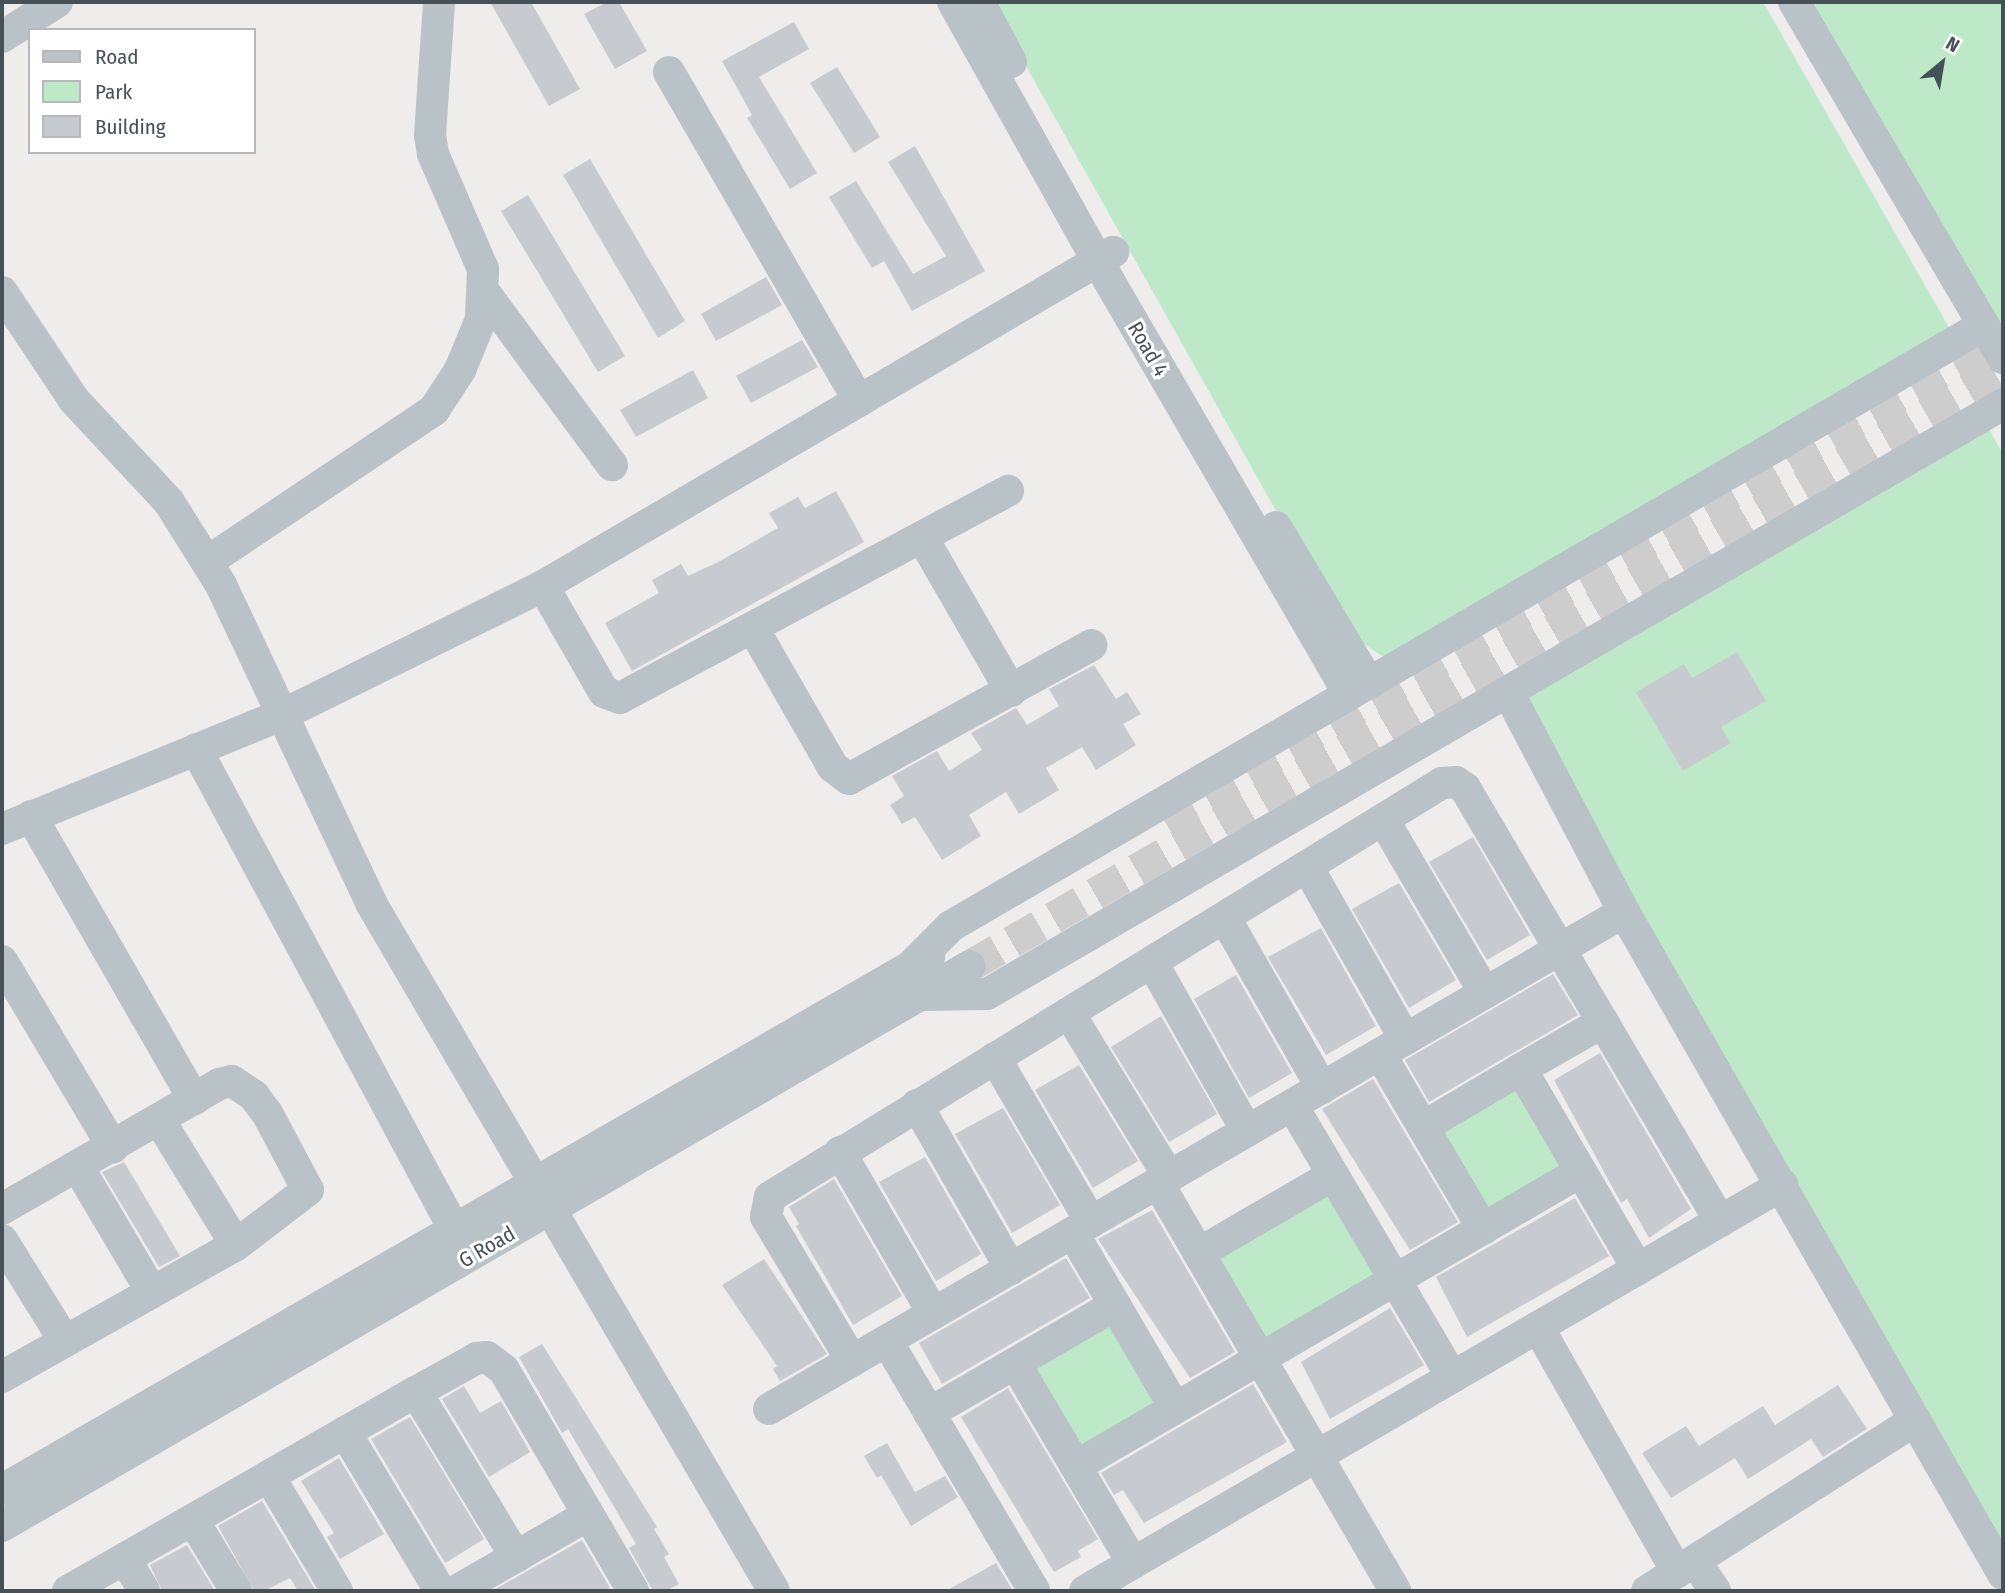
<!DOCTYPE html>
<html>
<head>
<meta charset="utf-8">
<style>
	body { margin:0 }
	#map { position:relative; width:2005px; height:1593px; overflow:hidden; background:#efecec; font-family:"Fira Sans Condensed",sans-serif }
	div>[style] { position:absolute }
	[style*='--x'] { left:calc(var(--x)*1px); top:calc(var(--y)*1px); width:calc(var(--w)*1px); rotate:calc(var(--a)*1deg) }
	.green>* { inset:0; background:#bee9c9 }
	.building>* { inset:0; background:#c7cace }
	.minor-tunnel>* { height:32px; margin-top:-16px; transform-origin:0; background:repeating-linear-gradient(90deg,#cdcdce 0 32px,transparent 0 48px) }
	.minor>* { height:32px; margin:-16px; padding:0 16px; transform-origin:16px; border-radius:16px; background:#b9c2c7 }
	span { translate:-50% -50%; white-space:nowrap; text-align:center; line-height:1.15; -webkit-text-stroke:6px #fff; paint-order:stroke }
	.street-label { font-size:21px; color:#465157 }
	.frame { position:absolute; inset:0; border:4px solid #465157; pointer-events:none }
	.legend { position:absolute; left:28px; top:28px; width:228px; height:126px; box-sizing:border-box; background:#fff; border:2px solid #b5b9bc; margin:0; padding:9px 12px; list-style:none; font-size:21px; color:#465157 }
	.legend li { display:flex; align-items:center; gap:14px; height:35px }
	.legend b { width:35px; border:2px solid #b5b9bc }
	.north { position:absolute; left:1907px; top:28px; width:70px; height:70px; -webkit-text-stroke:5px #fff; paint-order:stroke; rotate:30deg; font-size:19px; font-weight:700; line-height:28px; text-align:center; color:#465157 }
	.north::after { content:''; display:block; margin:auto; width:24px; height:32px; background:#465157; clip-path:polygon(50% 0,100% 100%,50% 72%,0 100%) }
</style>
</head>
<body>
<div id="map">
	<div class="green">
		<i style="clip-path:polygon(990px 2px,1763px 2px,1955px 338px,1403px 670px,1343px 630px)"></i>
		<i style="clip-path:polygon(1804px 2px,2003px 2px,2003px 320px,1992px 326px)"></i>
		<i style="clip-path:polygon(1981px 415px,2003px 454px,2003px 1554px,1509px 680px)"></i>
		<i style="clip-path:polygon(1516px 1087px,1567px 1176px,1489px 1220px,1438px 1132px)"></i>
		<i style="clip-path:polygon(1327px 1191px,1379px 1280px,1268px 1344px,1216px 1255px)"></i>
		<i style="clip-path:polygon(1114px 1317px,1163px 1405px,1076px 1452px,1028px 1364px)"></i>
	</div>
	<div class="building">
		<i style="clip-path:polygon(490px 2px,531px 2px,580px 89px,549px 106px)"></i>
		<i style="clip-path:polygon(607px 2px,619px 2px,647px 51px,615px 69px,584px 14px)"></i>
		<i style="clip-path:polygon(794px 22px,809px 49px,759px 77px,817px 173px,790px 189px,747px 118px,752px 115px,722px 61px)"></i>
		<i style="clip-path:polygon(837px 67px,880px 137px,854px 153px,810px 83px)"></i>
		<i style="clip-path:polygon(915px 146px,985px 271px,912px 311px,884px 261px,872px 268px,829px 197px,856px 181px,913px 274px,946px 256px,888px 162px)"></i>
		<i style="clip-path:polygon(590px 159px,685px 321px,658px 338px,563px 175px)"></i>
		<i style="clip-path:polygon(528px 195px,625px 356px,598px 372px,501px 211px)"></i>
		<i style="clip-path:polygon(766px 277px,782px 305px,716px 341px,701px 314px)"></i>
		<i style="clip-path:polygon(802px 340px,818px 367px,751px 403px,736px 376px)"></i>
		<i style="clip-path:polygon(693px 370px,708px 398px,636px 437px,620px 410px)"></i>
		<i style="clip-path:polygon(836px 491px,864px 542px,632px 671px,605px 623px,659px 593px,652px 580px,681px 564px,688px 576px,720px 561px,778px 528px,769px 513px,798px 497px,805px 508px)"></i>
		<i style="clip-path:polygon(1737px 652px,1766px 701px,1721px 727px,1731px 743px,1683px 771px,1636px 692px,1684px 664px,1692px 678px)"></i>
		<i style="clip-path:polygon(1094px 665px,1116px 699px,1127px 692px,1141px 714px,1123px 724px,1136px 745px,1096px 770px,1082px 747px,1046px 768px,1059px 790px,1019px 814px,1006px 792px,969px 815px,981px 836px,942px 860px,915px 817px,902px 824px,890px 805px,904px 796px,892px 776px,937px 751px,949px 771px,982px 750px,971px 733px,1016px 708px,1027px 725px,1059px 706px,1049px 689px)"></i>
		<i style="clip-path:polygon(1473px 837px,1530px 935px,1487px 960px,1429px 862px)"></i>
		<i style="clip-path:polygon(1399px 883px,1456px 980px,1409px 1008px,1352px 909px)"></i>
		<i style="clip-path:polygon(1321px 928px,1376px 1026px,1326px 1055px,1268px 957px)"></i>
		<i style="clip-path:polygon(1553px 974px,1578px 1015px,1429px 1102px,1405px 1060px)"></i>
		<i style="clip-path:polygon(1236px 975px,1292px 1073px,1249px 1098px,1194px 999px)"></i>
		<i style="clip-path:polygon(1161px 1016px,1217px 1114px,1169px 1142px,1111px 1047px)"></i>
		<i style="clip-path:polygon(1600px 1053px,1691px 1209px,1649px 1238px,1627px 1199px,1621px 1203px,1554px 1080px)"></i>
		<i style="clip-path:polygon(1079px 1065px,1138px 1161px,1093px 1188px,1035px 1090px)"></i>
		<i style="clip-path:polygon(1373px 1079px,1458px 1222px,1410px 1250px,1322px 1109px)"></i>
		<i style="clip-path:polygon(1003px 1108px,1060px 1205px,1012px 1233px,955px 1134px)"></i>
		<i style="clip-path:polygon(925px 1157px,981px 1254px,936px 1281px,879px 1182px)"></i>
		<i style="clip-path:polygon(124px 1162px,180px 1256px,159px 1267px,102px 1172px)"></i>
		<i style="clip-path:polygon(834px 1179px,902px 1296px,853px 1325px,796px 1226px,799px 1224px,789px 1207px)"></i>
		<i style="clip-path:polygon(1575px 1198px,1609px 1256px,1467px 1337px,1436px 1277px)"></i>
		<i style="clip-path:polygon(1152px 1210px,1235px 1352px,1190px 1378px,1098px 1239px)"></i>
		<i style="clip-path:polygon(1066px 1258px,1090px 1298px,942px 1384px,919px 1343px)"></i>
		<i style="clip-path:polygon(764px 1259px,827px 1354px,780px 1381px,773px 1369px,777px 1366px,722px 1285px)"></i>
		<i style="clip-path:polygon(1390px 1308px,1424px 1365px,1330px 1419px,1301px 1362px)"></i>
		<i style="clip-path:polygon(542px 1344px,657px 1527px,654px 1529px,669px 1554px,664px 1557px,679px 1584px,666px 1591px,653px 1591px,629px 1548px,636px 1544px,568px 1429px,562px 1433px,519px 1357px)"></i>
		<i style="clip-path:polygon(1253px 1384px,1287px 1442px,1144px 1523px,1123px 1490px,1114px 1495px,1101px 1473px)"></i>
		<i style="clip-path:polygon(1838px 1385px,1867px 1429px,1823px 1457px,1811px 1439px,1748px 1479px,1735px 1458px,1671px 1498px,1642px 1453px,1686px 1426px,1699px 1446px,1763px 1406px,1775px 1425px)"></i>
		<i style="clip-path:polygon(464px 1386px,480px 1413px,501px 1401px,530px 1452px,489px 1477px,442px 1399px)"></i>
		<i style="clip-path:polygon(1008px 1388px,1098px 1539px,1078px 1551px,1081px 1557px,1054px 1572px,961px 1417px)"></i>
		<i style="clip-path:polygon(410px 1417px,484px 1539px,445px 1563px,371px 1439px)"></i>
		<i style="clip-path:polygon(887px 1443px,915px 1492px,945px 1476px,958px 1497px,911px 1526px,881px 1475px,877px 1478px,864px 1456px)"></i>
		<i style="clip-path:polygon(339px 1458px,384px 1534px,340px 1559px,327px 1537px,334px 1533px,301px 1481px)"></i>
		<i style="clip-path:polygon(262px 1501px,316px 1591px,298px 1591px,290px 1578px,264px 1591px,254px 1591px,218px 1526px)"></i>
		<i style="clip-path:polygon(582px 1540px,610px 1588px,605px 1591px,492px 1591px)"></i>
		<i style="clip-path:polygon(187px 1545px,215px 1591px,162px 1591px,150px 1565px)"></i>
		<i style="clip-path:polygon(996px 1563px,1013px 1591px,946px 1591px)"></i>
	</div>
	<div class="minor-tunnel">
		<i style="--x:1164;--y:820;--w:969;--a:-29.98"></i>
		<i style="--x:970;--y:966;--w:1193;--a:-29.98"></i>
	</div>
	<div class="minor">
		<i style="--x:953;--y:2;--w:295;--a:60.8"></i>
		<i style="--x:1097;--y:260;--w:502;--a:59.86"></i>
		<i style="--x:979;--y:2;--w:68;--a:61.9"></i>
		<i style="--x:1794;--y:2;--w:413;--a:59.6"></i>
		<i style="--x:2;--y:37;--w:65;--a:-32.5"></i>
		<i style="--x:669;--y:72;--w:380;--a:60"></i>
		<i style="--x:2;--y:292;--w:130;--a:56.3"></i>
		<i style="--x:74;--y:400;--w:139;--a:47"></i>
		<i style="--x:169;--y:502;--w:98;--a:57.9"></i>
		<i style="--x:221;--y:585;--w:352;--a:64.7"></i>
		<i style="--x:371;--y:903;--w:797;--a:59.64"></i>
		<i style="--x:485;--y:293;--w:214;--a:53.6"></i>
		<i style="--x:1276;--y:527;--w:182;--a:59.2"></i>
		<i style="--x:922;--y:537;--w:178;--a:60"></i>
		<i style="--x:207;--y:562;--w:273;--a:-33.8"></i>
		<i style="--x:434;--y:410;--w:48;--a:-57"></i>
		<i style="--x:460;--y:370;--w:55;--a:-67.6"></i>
		<i style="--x:481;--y:319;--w:50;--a:-87.7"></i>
		<i style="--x:483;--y:269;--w:125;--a:-113.5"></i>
		<i style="--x:433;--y:154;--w:19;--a:-99"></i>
		<i style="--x:430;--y:135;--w:133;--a:-86.1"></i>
		<i style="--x:543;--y:586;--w:122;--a:60.1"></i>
		<i style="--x:604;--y:692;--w:17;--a:21"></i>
		<i style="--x:620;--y:698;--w:440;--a:-28.1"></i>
		<i style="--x:753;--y:628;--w:160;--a:60.1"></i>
		<i style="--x:833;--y:767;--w:20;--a:37"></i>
		<i style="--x:849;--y:779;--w:277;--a:-28.9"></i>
		<i style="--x:1508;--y:692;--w:249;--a:62.2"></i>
		<i style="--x:1624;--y:912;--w:763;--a:60.21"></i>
		<i style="--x:196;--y:749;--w:545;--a:61.74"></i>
		<i style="--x:31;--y:816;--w:327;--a:60.1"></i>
		<i style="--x:1384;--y:821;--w:199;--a:59.6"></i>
		<i style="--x:2;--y:829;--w:305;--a:-22.2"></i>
		<i style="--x:284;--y:714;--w:289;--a:-26.3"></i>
		<i style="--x:543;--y:586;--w:661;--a:-30.37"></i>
		<i style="--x:1308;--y:868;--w:197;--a:60.4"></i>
		<i style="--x:1225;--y:918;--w:196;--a:60.3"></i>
		<i style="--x:2;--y:961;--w:217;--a:59.2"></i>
		<i style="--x:1152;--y:962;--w:194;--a:60.7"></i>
		<i style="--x:912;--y:965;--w:55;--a:-45"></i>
		<i style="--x:951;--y:926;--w:1195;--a:-30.19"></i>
		<i style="--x:922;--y:995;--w:65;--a:-0.9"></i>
		<i style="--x:987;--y:994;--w:1175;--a:-30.14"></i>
		<i style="--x:1069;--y:1013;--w:192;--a:58.6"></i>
		<i style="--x:1603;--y:1022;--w:95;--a:150.2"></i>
		<i style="--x:1521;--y:1069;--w:232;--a:59.7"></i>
		<i style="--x:1380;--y:1054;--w:203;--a:59.5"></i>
		<i style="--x:995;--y:1058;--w:190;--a:59.7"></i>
		<i style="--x:917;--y:1105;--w:189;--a:60.2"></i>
		<i style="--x:1292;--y:1105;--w:316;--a:59.5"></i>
		<i style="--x:160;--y:1121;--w:145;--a:58.5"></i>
		<i style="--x:1423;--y:1127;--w:114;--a:-30.6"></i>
		<i style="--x:840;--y:1152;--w:186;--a:60"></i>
		<i style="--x:78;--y:1167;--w:145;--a:59.4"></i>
		<i style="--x:1158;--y:1183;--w:472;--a:59.8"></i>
		<i style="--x:2;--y:1209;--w:250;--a:-29.9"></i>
		<i style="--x:219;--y:1084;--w:13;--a:-13"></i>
		<i style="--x:232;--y:1081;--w:27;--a:34"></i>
		<i style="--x:254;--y:1096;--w:21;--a:53"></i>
		<i style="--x:267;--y:1113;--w:87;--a:62"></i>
		<i style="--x:308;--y:1190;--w:91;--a:142.6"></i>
		<i style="--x:236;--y:1245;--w:269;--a:150.6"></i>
		<i style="--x:2;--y:1240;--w:118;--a:58.2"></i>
		<i style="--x:1199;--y:1253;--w:155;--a:-30.2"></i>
		<i style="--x:1115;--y:1305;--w:119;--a:59.8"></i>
		<i style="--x:1538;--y:1327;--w:282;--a:60.4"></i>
		<i style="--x:887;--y:1341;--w:290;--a:59.5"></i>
		<i style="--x:852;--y:1361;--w:168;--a:-120.8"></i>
		<i style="--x:766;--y:1217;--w:20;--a:-79"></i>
		<i style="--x:770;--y:1197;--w:789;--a:-31.64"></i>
		<i style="--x:1442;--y:783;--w:14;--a:-4"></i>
		<i style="--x:1456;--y:782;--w:11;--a:34"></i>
		<i style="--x:1465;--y:788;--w:503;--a:59.51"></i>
		<i style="--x:1015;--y:1363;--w:232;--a:59.5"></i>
		<i style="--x:416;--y:1392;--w:193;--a:58.8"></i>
		<i style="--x:769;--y:1409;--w:989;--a:-30.17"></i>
		<i style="--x:929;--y:1413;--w:215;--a:-30.1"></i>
		<i style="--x:1115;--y:1305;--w:83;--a:-120.3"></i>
		<i style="--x:345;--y:1432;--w:185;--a:59.1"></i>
		<i style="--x:1076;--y:1466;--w:583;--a:-30.26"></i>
		<i style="--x:269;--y:1476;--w:134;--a:59.4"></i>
		<i style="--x:2;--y:1490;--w:1070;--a:-29.94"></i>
		<i style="--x:193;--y:1520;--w:83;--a:58.8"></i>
		<i style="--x:2;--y:1526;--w:1118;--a:-30.05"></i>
		<i style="--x:125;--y:1559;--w:37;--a:59"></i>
		<i style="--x:1695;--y:1561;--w:36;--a:56"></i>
		<i style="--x:68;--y:1591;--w:401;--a:-29.8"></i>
		<i style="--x:416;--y:1392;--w:70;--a:-29.1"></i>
		<i style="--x:477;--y:1358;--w:10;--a:-6"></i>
		<i style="--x:487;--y:1357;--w:21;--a:37"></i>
		<i style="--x:504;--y:1370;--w:256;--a:59.7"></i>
		<i style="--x:456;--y:1591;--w:152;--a:-29.9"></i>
		<i style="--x:1085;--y:1591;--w:807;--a:-30.22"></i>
		<i style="--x:1647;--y:1591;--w:318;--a:-32.5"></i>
	</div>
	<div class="street-label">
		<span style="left:1148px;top:349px;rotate:60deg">Road 4</span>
		<span style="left:487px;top:1247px;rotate:-30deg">G Road</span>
	</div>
	<div class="frame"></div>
	<ul class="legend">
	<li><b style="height:9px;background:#b9c2c7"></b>Road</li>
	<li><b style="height:19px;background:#bee9c9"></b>Park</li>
	<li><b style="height:19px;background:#c7cace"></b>Building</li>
	</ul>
	<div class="north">N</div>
</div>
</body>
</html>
